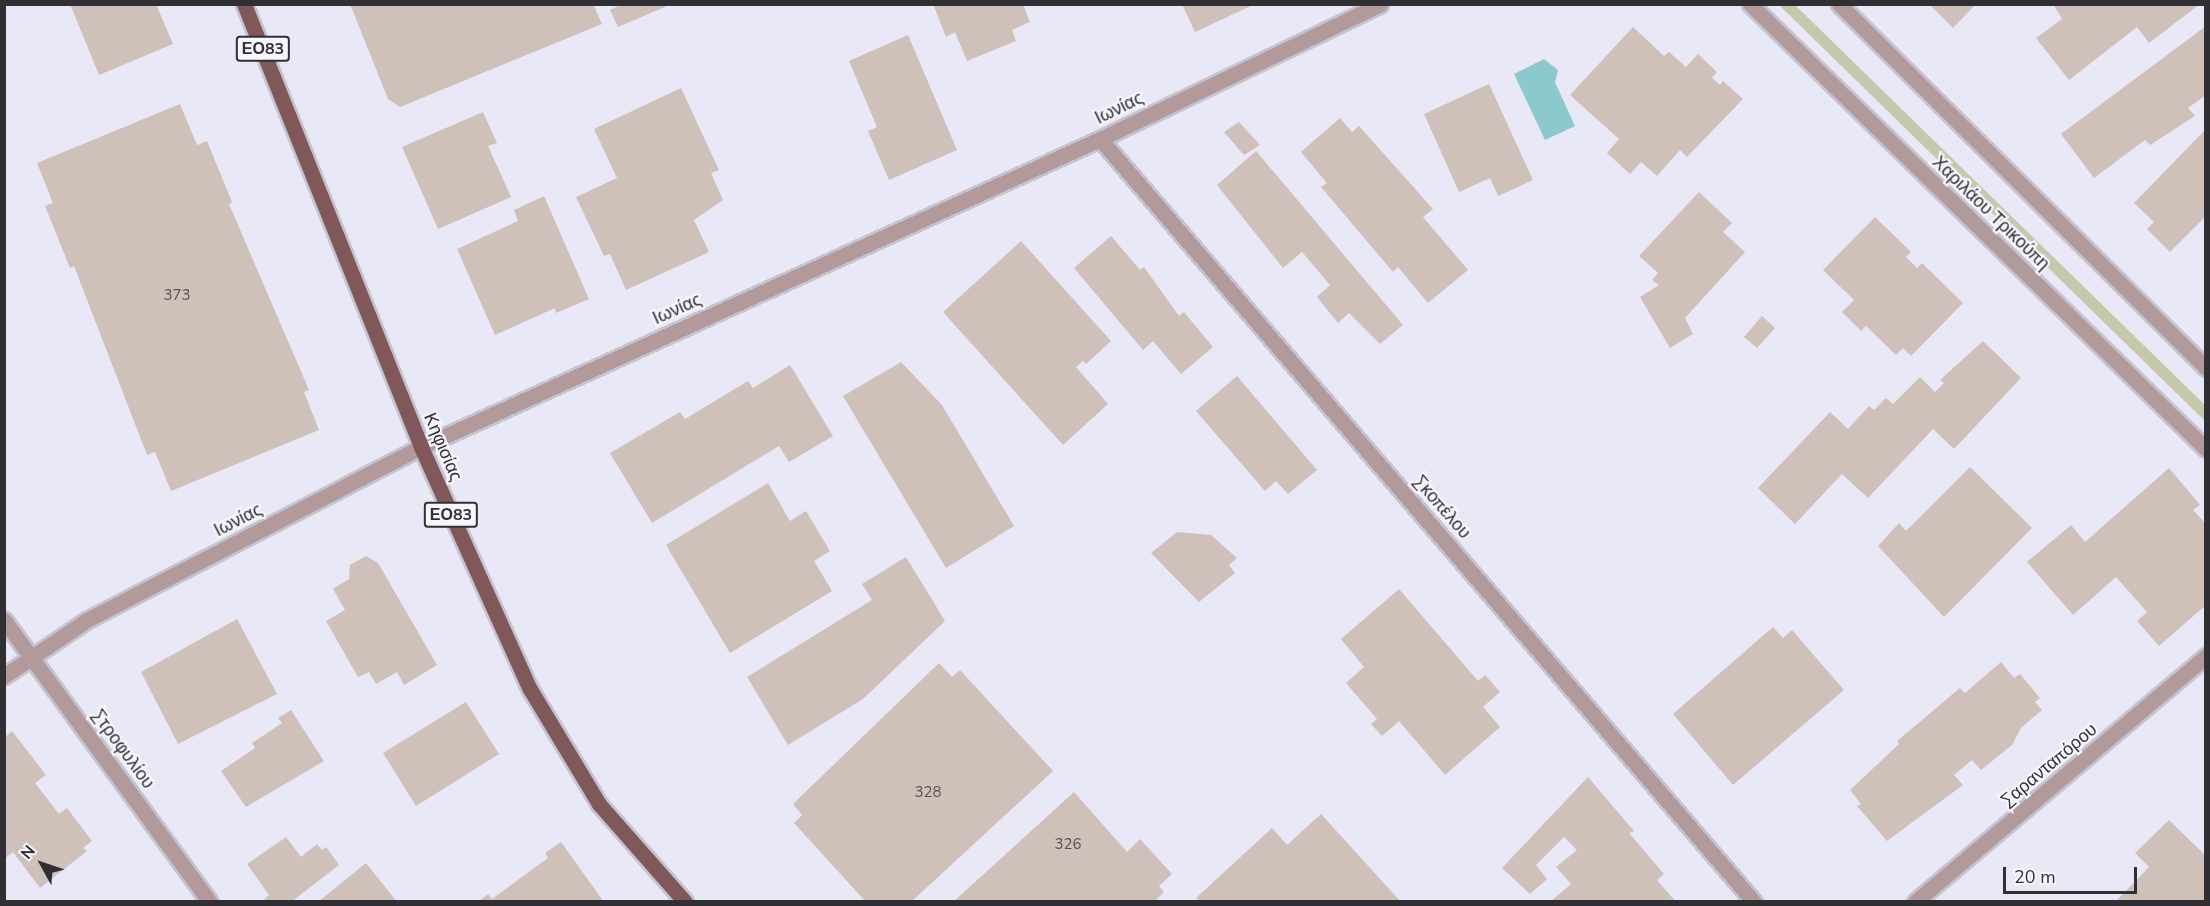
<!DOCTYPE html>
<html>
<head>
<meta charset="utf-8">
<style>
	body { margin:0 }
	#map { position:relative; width:2210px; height:906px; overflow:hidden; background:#e9e8f6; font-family:"Nunito Sans",sans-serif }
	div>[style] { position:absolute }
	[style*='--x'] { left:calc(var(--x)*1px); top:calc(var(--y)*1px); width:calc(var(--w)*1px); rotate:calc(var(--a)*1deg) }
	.green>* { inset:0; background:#c6c8ac }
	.water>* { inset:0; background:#8cc9ce }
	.building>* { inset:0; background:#cfc0b9 }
	.roads { filter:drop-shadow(2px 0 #c4c3cf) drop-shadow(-2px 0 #c4c3cf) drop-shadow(0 2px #c4c3cf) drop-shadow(0 -2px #c4c3cf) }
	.minor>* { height:15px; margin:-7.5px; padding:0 7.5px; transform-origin:7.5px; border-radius:7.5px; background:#b29a9a }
	.major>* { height:15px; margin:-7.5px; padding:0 7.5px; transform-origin:7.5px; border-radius:7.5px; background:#805859 }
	span { translate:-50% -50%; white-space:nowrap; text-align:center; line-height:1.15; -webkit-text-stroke:4.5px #f7f6ff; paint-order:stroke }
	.number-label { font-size:15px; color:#575355 }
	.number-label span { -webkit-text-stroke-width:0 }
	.shield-label span { padding:2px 4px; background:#f7f6ff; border:2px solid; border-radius:4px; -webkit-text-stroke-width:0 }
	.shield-label { font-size:16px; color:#2f2f34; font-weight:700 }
	.street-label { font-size:18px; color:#2f2f34 }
	.frame { position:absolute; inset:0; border:6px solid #2f2f34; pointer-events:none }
	.north { position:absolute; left:12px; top:834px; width:60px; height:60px; -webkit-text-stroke:4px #f7f6ff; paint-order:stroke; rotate:310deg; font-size:16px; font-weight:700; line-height:24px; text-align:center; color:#2f2f34 }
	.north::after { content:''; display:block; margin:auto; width:21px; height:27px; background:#2f2f34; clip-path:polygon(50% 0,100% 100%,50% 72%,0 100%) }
	.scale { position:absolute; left:2003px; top:867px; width:134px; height:27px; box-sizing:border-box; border:3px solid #2f2f34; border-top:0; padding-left:8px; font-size:18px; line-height:21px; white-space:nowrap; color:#2f2f34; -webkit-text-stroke:4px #f7f6ff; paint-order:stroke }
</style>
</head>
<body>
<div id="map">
	<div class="green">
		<i style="clip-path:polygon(1779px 5px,1795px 5px,2205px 405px,2205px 421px)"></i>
	</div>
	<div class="water">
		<i style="clip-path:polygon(1544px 59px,1558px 70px,1555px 82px,1575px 126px,1545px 140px,1514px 74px)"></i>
	</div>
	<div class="building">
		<i style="clip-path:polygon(70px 4px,156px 4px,173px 44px,99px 75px)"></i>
		<i style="clip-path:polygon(350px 4px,593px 4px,602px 24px,400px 107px,388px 99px)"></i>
		<i style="clip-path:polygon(622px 4px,664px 4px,665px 7px,618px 27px,610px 10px)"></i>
		<i style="clip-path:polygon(933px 4px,1023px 4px,1030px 22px,1012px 30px,1016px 41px,967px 61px,955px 32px,946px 37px)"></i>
		<i style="clip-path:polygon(1182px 4px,1255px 4px,1195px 32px)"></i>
		<i style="clip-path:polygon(1929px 4px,1976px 4px,1953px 28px)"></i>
		<i style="clip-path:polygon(2053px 4px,2200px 4px,2149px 43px,2137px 27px,2069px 80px,2036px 38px,2062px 19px)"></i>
		<i style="clip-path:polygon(2206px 26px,2206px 95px,2188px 108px,2195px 116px,2150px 145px,2145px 140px,2094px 178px,2061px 134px)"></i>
		<i style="clip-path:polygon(1633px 27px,1664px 56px,1669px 52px,1686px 67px,1698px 54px,1717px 72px,1712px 78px,1720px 85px,1723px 81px,1743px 99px,1687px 157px,1680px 150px,1657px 176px,1641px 162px,1630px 174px,1607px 153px,1619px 139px,1570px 95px)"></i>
		<i style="clip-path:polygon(908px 35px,957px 150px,889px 180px,868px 131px,877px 127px,849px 61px)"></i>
		<i style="clip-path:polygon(1489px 84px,1533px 180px,1498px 196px,1490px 178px,1459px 192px,1424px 114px)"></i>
		<i style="clip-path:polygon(681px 88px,719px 170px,711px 173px,723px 200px,694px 220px,709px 252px,626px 290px,610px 254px,604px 256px,576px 197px,617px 178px,594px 129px)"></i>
		<i style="clip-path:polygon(180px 104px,197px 145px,207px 141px,232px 202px,229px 204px,309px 390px,304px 392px,319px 430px,171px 491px,155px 452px,147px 455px,74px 266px,70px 268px,45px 206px,53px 203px,37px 163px)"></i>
		<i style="clip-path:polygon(483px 112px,497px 143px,488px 146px,511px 197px,438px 229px,402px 147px)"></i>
		<i style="clip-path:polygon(1340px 118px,1352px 132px,1359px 126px,1433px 209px,1423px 217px,1468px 270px,1428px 303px,1398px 267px,1393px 272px,1321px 187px,1327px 183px,1301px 152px)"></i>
		<i style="clip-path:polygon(1239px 122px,1260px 145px,1244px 155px,1224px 132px)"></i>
		<i style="clip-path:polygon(2206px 129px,2206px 216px,2170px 252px,2147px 229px,2154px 222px,2134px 203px)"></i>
		<i style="clip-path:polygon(1256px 151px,1403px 325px,1380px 344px,1349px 313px,1338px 323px,1317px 297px,1330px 285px,1302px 252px,1283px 268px,1217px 185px)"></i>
		<i style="clip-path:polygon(1699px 192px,1732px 223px,1723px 232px,1745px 252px,1685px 318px,1693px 334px,1670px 348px,1640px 297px,1659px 285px,1652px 280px,1658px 273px,1639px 256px)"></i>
		<i style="clip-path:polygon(544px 196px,589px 299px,556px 313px,555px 308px,495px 335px,457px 249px,518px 221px,514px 210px)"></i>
		<i style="clip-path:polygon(1875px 217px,1911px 252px,1906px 257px,1917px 268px,1922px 263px,1963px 303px,1911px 356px,1903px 348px,1896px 355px,1866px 326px,1861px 331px,1842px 312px,1854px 300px,1823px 270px)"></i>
		<i style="clip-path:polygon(1111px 236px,1140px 270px,1144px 267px,1179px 316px,1184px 312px,1213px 347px,1181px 374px,1153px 341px,1143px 350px,1074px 268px)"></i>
		<i style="clip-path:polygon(1021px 241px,1111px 341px,1086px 364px,1083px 361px,1076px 367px,1108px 404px,1063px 445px,943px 312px)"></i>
		<i style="clip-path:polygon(1762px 316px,1775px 328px,1757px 348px,1744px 337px)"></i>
		<i style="clip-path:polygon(1983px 341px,2021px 378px,1954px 449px,1933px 429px,1868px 498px,1842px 474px,1795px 524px,1758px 488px,1830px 412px,1848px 429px,1869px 406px,1874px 410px,1886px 398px,1893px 404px,1920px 377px,1935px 392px,1944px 383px,1940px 380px)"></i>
		<i style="clip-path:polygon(901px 362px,942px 405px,1014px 526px,946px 568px,843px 396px)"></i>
		<i style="clip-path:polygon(790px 365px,833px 436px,789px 462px,779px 446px,652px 523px,610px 453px,680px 412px,685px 419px,748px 381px,753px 388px)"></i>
		<i style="clip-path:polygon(1237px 376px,1317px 470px,1288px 494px,1276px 481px,1265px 491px,1196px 411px)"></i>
		<i style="clip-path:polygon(1970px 467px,2032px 528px,1944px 617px,1878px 546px,1899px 523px,1906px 531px)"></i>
		<i style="clip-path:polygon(2169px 468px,2200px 505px,2193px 510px,2206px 524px,2206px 605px,2159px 646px,2137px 621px,2147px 612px,2116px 577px,2073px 615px,2027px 562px,2071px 525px,2085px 542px)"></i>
		<i style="clip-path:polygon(768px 483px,790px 521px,806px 511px,830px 551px,814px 561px,832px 591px,730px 653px,666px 545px)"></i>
		<i style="clip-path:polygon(1177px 532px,1211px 535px,1237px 558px,1229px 565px,1235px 573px,1199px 602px,1151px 553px)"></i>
		<i style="clip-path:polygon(366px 556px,378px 563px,437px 665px,404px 685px,397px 672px,376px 684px,369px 672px,358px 677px,326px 621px,345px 610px,333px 589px,349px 579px,350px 565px)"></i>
		<i style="clip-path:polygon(906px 557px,945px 621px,863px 699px,788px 745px,747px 677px,872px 600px,862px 584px)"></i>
		<i style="clip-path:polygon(1399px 589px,1478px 681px,1485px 675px,1500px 692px,1483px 707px,1500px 727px,1445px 775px,1399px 721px,1382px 736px,1371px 724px,1377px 719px,1346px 683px,1364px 667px,1341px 639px)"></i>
		<i style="clip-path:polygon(237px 619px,277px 694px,178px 744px,141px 672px)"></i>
		<i style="clip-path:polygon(1773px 627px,1783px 638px,1792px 630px,1844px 690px,1733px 785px,1673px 714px)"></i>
		<i style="clip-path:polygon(2001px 662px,2014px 678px,2020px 674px,2040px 698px,2035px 702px,2042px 710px,2021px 728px,2012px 745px,1981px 770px,1972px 760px,1954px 775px,1963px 785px,1887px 841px,1857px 806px,1861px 804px,1850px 790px,1899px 744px,1897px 741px,1960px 688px,1965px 693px)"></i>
		<i style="clip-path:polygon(939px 663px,952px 677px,960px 670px,1053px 771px,911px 902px,866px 902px,794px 823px,802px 815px,793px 804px)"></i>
		<i style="clip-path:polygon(466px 702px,499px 754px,416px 806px,383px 753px)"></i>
		<i style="clip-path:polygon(291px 710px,324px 761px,246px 807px,221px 771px,255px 748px,252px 743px,282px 723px,278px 718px)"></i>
		<i style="clip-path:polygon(12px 731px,46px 775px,35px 783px,59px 814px,67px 808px,92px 841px,83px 848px,87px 851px,40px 888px,13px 852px,4px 859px,4px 738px)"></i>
		<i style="clip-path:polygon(1588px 777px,1634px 831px,1629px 833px,1664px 874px,1657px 880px,1676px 902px,1550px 902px,1571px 884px,1556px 867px,1577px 850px,1564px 837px,1536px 865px,1547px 879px,1530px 894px,1502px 868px)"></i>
		<i style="clip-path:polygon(1074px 792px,1127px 852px,1140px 839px,1172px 874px,1159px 886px,1164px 892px,1154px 902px,953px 902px)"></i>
		<i style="clip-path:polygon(1321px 814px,1401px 902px,1200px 902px,1196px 898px,1272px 828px,1287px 845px)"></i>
		<i style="clip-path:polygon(2169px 820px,2206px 856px,2206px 902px,2115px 902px,2149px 867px,2135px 853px)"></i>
		<i style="clip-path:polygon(286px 837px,301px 857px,317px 844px,322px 850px,326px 847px,339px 865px,291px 902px,262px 902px,269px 895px,247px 864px)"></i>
		<i style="clip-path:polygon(561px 842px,604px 902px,478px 902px,488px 894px,492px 899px,548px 858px,545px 853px)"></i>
		<i style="clip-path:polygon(366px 863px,397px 902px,318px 902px)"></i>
	</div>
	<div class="roads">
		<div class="minor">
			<i style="--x:1750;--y:4;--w:637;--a:44.3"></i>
			<i style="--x:1839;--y:4;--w:517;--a:44.76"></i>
			<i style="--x:1100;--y:139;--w:1005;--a:49.4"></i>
			<i style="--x:4;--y:620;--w:349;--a:53.9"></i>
			<i style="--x:4;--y:676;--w:100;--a:-34"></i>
			<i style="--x:87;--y:620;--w:376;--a:-27.4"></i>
			<i style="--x:421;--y:447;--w:746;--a:-24.4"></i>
			<i style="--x:1100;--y:139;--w:311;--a:-25.7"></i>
			<i style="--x:1915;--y:902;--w:381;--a:-40.2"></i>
		</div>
		<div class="major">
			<i style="--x:244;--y:4;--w:477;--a:68.2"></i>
			<i style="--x:421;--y:447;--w:265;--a:65.8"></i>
			<i style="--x:530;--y:689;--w:134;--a:59"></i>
			<i style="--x:599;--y:804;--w:130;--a:48.7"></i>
		</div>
	</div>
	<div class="number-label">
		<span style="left:177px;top:296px">373</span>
		<span style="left:928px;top:793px">328</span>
		<span style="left:1068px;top:845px">326</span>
	</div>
	<div class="shield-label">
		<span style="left:263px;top:49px">ΕΟ83</span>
		<span style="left:451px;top:515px">ΕΟ83</span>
	</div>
	<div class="street-label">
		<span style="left:1119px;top:108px;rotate:-26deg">Ιωνίας</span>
		<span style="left:1991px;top:213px;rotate:44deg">Χαριλάου Τρικούπη</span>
		<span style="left:677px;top:309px;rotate:-24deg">Ιωνίας</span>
		<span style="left:443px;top:447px;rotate:67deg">Κηφισίας</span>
		<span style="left:1442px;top:507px;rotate:49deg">Σκοπέλου</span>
		<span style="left:238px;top:520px;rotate:-27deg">Ιωνίας</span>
		<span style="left:123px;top:749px;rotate:54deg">Στροφυλίου</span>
		<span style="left:2049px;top:765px;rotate:-40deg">Σαρανταπόρου</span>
	</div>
	<div class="frame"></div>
	<div class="north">N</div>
	<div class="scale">20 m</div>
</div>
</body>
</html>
